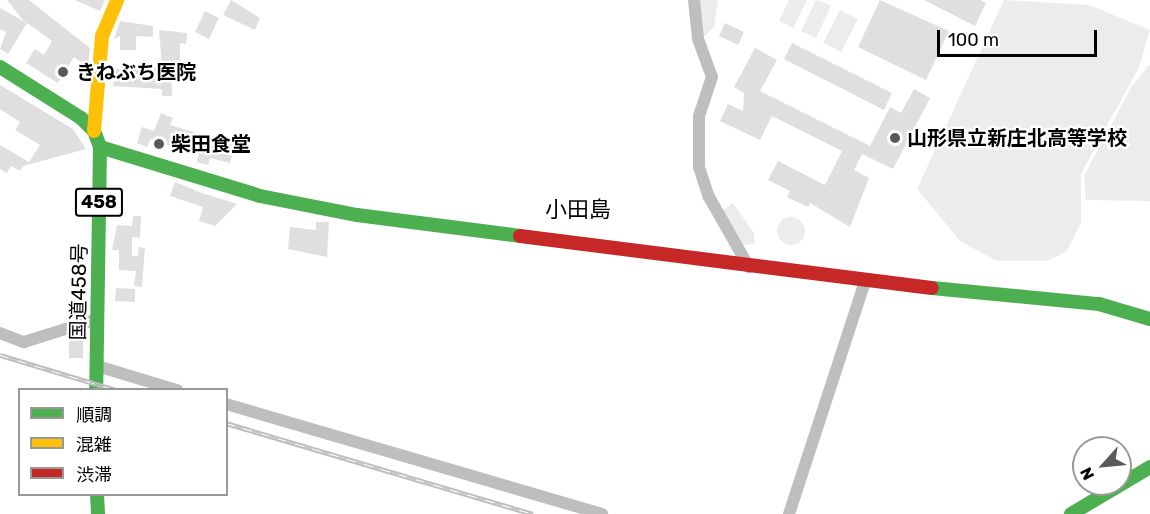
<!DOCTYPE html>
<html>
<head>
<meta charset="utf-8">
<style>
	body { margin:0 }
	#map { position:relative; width:1150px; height:514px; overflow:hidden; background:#fff; font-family:Rubik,"Noto Sans JP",sans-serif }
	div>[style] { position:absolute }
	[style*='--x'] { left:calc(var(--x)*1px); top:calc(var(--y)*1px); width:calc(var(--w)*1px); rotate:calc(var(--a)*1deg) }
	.green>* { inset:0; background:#ececec }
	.round { border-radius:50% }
	.building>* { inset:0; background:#dfdfdf }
	.street>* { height:12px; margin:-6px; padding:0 6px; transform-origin:6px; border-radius:6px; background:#bebebe }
	.fast>* { height:14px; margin:-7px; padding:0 7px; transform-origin:7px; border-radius:7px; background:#4caf50 }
	.slow>* { height:14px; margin:-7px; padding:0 7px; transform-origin:7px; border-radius:7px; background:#ffc107 }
	.jam>* { height:14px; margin:-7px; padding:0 7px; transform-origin:7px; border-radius:7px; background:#c62828 }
	.rail>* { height:5px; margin-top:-2.5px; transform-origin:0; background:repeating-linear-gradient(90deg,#fff 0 9px,#bebebe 0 18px); box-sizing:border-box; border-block:2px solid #bebebe }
	.dots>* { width:16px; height:16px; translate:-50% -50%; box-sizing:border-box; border:3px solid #fff; border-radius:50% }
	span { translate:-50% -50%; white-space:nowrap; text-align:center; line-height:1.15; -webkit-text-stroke:4.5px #fff; paint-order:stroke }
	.shield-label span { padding:2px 4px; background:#fff; border:2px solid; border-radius:4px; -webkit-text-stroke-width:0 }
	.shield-label { font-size:18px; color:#000; font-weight:700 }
	.poi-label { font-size:20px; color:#000; font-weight:700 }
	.left { translate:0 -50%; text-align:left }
	.street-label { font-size:20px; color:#000 }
	.quarter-label { font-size:22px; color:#000 }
	.legend { position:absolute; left:18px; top:388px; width:210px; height:108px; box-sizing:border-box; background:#fff; border:2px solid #999; margin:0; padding:8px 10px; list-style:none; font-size:18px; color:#000 }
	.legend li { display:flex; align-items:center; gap:12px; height:30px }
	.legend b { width:30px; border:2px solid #999 }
	.north { position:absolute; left:1072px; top:436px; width:60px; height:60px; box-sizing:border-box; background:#fff; border:2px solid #999; border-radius:50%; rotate:243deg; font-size:16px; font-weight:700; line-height:24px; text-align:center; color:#000 }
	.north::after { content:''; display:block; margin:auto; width:21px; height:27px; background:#595959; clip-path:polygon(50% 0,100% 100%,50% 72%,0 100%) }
	.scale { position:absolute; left:937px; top:30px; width:160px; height:27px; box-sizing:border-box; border:3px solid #000; border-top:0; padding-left:8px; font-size:18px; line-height:21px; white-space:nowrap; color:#000; -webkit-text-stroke:4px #fff; paint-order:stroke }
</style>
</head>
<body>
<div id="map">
	<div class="green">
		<i style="clip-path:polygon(700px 0,718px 0,714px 27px,703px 38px)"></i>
		<i style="clip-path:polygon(789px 0,807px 0,793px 28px,779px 21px)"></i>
		<i style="clip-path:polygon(816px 0,831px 6px,816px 38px,801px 31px)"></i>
		<i style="clip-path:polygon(1004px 0,1089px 5px,1150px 30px,1139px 67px,1081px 174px,1081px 223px,1067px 251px,1047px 261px,997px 261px,960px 241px,917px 189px)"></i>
		<i style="clip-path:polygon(840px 10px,858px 19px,841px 52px,823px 43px)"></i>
		<i style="clip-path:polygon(1150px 64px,1150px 201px,1086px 200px,1084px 176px,1132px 86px)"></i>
		<i style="clip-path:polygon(733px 203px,754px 233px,755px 244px,744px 245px,724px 215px,723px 210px)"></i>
		<i class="round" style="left:777px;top:217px;width:28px;height:28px"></i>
	</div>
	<div class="building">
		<i style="clip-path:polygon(7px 0,29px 0,90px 48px,88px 67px,74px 57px,58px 83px,26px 63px,35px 49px,44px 55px,52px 41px,23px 20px)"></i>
		<i style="clip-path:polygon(75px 0,105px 0,100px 11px)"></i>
		<i style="clip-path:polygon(231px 0,260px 18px,255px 30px,223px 15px)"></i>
		<i style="clip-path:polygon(880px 0,949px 31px,926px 80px,858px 47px)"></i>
		<i style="clip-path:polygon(924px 0,980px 0,986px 3px,975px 26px)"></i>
		<i style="clip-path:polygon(0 8px,27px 23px,8px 54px,0 49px,6px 32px,0 29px)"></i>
		<i style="clip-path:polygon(205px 11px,219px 18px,209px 39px,195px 32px)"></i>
		<i style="clip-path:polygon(120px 21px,153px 26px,153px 37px,136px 36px,136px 50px,120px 50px,120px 36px,114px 39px)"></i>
		<i style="clip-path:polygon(725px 23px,744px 32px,738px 45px,719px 36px)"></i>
		<i style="clip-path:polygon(159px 30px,187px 33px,186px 44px,180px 43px,180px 66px,171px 66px,172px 96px,162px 96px,162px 89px,113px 86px,113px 69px,162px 67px)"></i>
		<i style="clip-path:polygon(792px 43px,892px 93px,884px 110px,784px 59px)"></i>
		<i style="clip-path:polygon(755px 48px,777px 60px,760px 91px,870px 146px,890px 107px,901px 113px,914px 89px,930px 98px,893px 169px,862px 154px,854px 170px,869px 178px,850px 227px,810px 203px,808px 207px,787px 197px,790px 191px,768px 180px,778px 161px,825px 185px,842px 151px,772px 116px,760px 140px,720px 121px,728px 104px,743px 111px,744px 93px,734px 87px)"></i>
		<i style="clip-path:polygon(0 85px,73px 129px,86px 149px,23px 166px,20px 171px,11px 166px,7px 173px,0 169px,0 145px,29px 162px,40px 145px,15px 130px,20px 122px,0 109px)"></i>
		<i style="clip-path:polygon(161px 113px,173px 118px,170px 125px,200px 134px,199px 140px,219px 146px,221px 139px,235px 143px,230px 163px,210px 158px,208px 165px,197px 162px,199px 154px,150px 139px,147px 147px,137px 143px,142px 127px,154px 131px)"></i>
		<i style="clip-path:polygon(175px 182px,199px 192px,237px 204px,215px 226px,199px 221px,203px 207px,170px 196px)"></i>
		<i style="clip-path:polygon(133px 216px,141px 216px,140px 238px,132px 237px,132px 256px,138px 256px,139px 247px,145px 248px,142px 287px,134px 286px,136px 271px,119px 270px,119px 250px,112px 250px,117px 225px,132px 226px)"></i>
		<i style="clip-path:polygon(316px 222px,329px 222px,327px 257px,288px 249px,290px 227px,316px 230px)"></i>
		<i style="clip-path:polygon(116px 288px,135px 289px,135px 302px,115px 301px)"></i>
		<i style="clip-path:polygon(69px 340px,83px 340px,83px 358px,69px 358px)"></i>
	</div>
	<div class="street">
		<i style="--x:694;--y:0;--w:39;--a:84"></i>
		<i style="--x:698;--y:39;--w:40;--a:69.8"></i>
		<i style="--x:712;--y:77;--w:41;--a:108.4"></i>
		<i style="--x:699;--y:116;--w:51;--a:90"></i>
		<i style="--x:699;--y:167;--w:32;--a:72"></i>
		<i style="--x:709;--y:197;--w:81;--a:60.3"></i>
		<i style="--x:0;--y:333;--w:26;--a:21"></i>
		<i style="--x:24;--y:342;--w:77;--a:-17.3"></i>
		<i style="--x:97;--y:366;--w:84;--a:16.7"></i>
		<i style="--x:226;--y:404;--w:392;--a:16.3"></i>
		<i style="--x:789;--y:514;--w:244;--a:-71.9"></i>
	</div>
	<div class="fast">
		<i style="--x:0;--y:67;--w:96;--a:32.2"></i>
		<i style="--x:81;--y:118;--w:18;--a:45"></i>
		<i style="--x:94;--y:131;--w:17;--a:69"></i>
		<i style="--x:100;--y:147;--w:243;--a:90.9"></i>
		<i style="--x:100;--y:147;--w:167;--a:17"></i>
		<i style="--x:260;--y:196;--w:99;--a:11.1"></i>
		<i style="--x:357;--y:215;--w:164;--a:7.3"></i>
		<i style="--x:932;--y:288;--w:168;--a:5.5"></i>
		<i style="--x:1099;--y:304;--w:53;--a:16.4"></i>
		<i style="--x:97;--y:494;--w:20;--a:87"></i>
		<i style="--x:1071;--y:514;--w:92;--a:-30.7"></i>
	</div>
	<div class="slow">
		<i style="--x:94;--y:131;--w:95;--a:-85.2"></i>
		<i style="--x:102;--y:36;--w:39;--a:-67"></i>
	</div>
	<div class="jam">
		<i style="--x:520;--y:236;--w:415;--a:7.2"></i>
	</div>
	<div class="rail">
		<i style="--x:0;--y:355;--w:121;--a:16.8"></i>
		<i style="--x:226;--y:423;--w:320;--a:16.5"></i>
	</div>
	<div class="dots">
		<i style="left:63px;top:72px;background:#595959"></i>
		<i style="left:895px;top:138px;background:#595959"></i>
		<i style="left:159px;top:144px;background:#595959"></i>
	</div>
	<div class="shield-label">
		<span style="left:99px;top:202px">458</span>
	</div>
	<div class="poi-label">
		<span class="left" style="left:76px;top:72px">きねぶち医院</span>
		<span class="left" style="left:907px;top:138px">山形県立新庄北高等学校</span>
		<span class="left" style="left:171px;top:144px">柴田食堂</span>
	</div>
	<div class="street-label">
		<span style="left:79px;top:292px;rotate:-89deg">国道458号</span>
	</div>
	<div class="quarter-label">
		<span style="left:578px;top:210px">小田島</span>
	</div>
	<ul class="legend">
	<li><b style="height:8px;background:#4caf50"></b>順調</li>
	<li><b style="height:8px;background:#ffc107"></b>混雑</li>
	<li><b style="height:8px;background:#c62828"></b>渋滞</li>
	</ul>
	<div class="north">N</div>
	<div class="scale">100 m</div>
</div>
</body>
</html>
